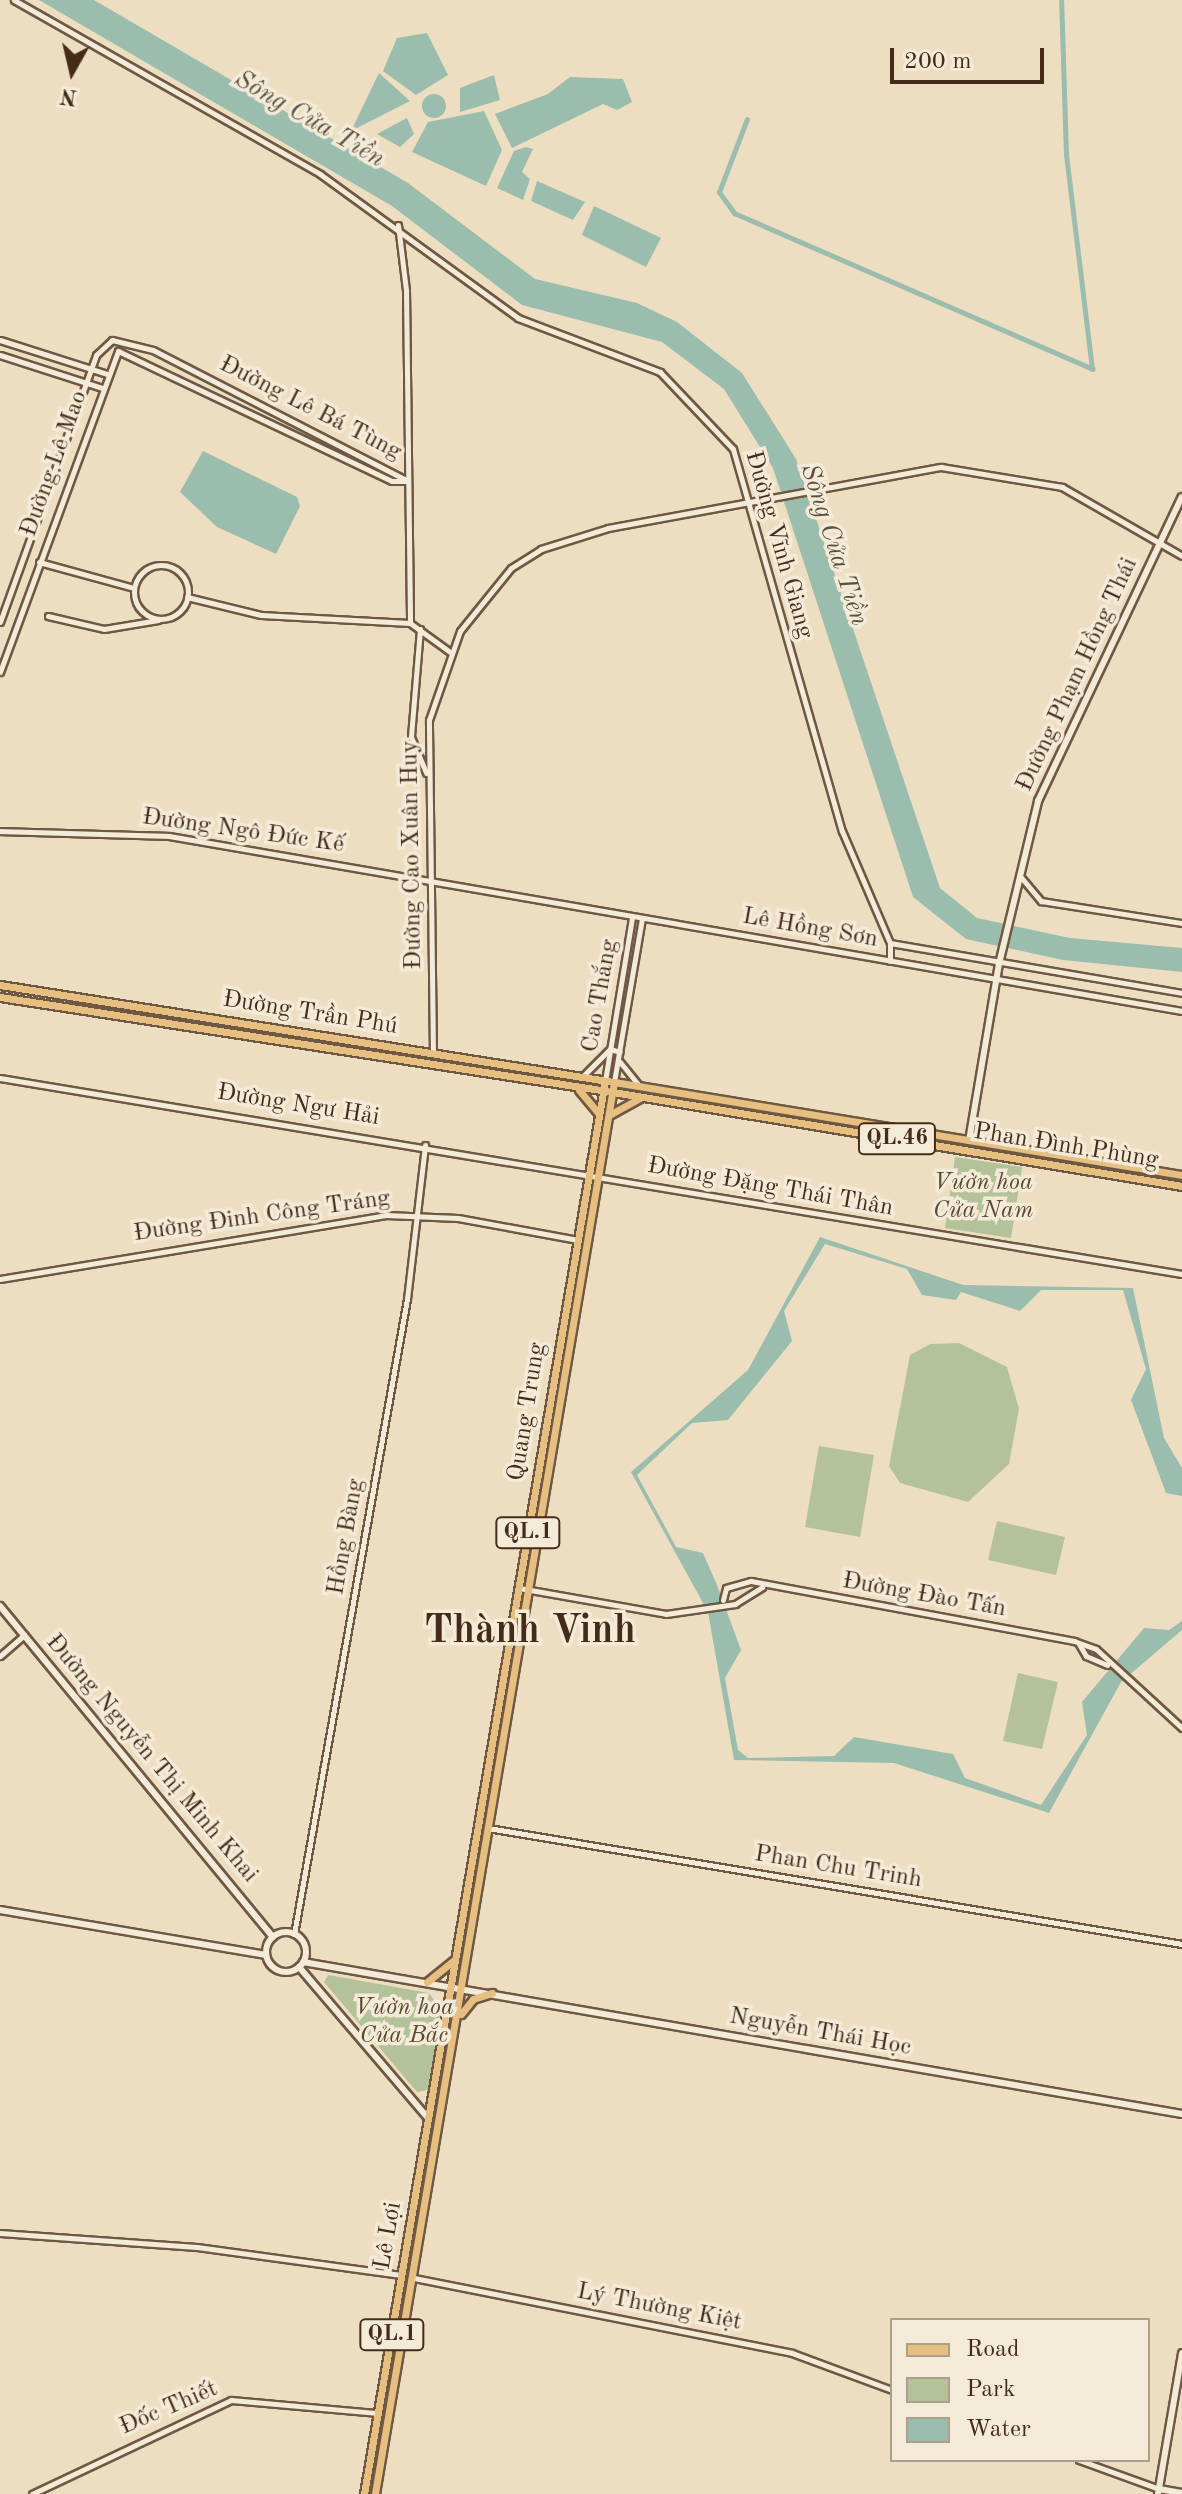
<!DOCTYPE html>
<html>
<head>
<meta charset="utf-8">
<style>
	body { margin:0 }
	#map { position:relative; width:1182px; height:2494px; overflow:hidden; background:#eddec2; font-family:"Old Standard TT",serif }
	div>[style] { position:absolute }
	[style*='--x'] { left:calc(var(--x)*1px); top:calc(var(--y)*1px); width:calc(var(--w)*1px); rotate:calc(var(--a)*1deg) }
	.green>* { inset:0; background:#b3c298 }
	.water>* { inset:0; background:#9abdad }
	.round { border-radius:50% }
	.canal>* { height:5px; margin:-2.5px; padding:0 2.5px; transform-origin:2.5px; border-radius:2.5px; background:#9abdad }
	.roads { filter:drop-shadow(2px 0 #6e5843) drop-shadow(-2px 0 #6e5843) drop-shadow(0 2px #6e5843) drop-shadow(0 -2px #6e5843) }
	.tertiary>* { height:5px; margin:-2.5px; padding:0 2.5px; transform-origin:2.5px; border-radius:2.5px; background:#f3ead7 }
	.tertiary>.ring { margin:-2.5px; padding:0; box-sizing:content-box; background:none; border:5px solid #f3ead7; border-radius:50% }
	.secondary>* { height:6px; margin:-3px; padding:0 3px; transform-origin:3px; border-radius:3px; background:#f3ead7 }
	.secondary>.ring { margin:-3px; padding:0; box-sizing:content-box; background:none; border:6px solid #f3ead7; border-radius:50% }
	.primary>* { height:7px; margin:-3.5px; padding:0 3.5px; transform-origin:3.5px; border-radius:3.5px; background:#e6bf81 }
	.trunk>* { height:7px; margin:-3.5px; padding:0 3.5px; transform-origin:3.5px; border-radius:3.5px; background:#e6bf81 }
	span { translate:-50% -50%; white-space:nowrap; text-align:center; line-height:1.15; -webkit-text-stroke:7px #f3ead7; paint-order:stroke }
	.shield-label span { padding:2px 6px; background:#f3ead7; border:2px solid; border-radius:6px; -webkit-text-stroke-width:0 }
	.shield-label { font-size:22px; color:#442c19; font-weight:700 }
	.street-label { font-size:24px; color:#442c19 }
	.park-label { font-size:24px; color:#5a4a32; font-style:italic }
	.water-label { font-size:26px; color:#5a503e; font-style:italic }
	.town-label { font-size:40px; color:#442c19; font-weight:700 }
	.legend { position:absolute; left:890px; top:2318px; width:260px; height:144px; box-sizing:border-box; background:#f3ead7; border:2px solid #ad9e8b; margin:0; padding:10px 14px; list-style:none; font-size:24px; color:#442c19 }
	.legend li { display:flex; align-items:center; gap:16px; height:40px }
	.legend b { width:40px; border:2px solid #ad9e8b }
	.north { position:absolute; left:32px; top:32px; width:80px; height:80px; -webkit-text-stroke:6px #f3ead7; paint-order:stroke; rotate:188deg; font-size:22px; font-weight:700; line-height:32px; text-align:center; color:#442c19 }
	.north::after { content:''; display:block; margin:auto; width:28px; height:36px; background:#442c19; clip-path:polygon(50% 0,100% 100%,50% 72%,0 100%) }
	.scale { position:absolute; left:890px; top:48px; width:154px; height:36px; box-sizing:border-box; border:4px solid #442c19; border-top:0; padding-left:10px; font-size:24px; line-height:28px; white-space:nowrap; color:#442c19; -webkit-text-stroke:6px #f3ead7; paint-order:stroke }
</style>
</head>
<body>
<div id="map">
	<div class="green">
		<i style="clip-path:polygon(955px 1157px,1022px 1167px,1011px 1238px,945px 1228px)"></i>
		<i style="clip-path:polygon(959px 1343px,1007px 1367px,1019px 1409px,1009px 1464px,968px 1502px,900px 1483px,889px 1466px,910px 1355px,930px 1344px)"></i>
		<i style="clip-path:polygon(819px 1446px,874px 1455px,860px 1537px,805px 1527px)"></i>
		<i style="clip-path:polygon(997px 1521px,1065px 1537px,1056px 1575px,988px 1560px)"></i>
		<i style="clip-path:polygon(1018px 1673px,1058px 1682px,1042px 1749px,1003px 1741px)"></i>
		<i style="clip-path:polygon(328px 1975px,429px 1993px,441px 2010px,428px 2090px,417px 2092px,324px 1982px)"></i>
	</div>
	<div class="water">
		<i style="clip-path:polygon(39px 0,94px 0,408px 183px,535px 279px,637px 303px,677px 322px,742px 373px,796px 459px,940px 888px,977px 918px,1070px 938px,1182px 948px,1182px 972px,1063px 960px,966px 939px,913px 897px,773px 468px,724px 389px,662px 342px,522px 305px,392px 206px)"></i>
		<i style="clip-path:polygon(427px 33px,448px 75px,416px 95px,383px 71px,397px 38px)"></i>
		<i style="clip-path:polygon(379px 73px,410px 101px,351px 131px)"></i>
		<i style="clip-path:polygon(494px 75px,500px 100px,460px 112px,460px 88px)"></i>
		<i style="clip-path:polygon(570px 77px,623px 79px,632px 102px,617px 110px,603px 104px,512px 148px,495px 114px,548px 94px)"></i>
		<i class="round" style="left:422px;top:94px;width:24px;height:24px"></i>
		<i style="clip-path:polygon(484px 111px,502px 150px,486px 186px,412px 152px,428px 122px)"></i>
		<i style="clip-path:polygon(407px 118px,414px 134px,400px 147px,377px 134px)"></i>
		<i style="clip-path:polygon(526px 147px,533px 149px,522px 172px,530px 179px,523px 200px,497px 188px,514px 151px)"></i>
		<i style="clip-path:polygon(537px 181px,585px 202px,573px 220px,531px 201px)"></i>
		<i style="clip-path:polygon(594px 206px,661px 238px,646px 267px,582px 235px)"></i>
		<i style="clip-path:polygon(203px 451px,297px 497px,300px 506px,276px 554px,217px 527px,180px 492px)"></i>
		<i style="clip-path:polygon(820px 1237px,963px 1285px,1133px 1288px,1164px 1438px,1182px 1468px,1182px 1496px,1166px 1493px,1131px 1400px,1146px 1369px,1123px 1290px,1041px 1290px,1020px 1311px,961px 1292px,956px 1300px,922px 1295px,907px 1269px,825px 1244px,784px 1311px,792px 1341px,728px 1420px,692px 1423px,637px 1475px,676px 1547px,703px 1553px,717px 1585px,741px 1650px,725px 1678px,738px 1750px,748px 1758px,834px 1756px,854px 1737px,953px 1754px,965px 1778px,1041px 1805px,1087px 1735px,1082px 1702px,1144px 1628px,1169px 1630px,1182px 1621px,1182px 1630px,1121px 1682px,1049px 1813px,894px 1763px,734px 1760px,708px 1612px,631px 1472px,748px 1370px)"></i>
	</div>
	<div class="canal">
		<i style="--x:747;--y:119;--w:78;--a:111"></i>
		<i style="--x:719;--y:192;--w:26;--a:54"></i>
		<i style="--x:734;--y:213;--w:391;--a:23.5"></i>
		<i style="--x:1092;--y:369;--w:216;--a:-96.9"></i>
		<i style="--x:1066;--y:155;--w:155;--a:-91.8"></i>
	</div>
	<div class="roads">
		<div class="tertiary">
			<i style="--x:14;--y:0;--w:352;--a:29.6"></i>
			<i style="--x:320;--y:174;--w:245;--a:36"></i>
			<i style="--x:518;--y:318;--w:152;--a:20.8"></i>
			<i style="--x:660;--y:372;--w:106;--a:46.5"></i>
			<i style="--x:733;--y:449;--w:397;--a:74.1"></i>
			<i style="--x:842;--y:831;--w:122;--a:66.8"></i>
			<i style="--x:890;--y:943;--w:18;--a:90"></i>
			<i style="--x:398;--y:225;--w:65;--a:83"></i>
			<i style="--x:406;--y:290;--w:333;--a:89.3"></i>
			<i style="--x:0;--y:340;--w:112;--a:17.6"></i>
			<i style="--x:0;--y:355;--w:107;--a:17.9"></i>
			<i style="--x:39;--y:562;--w:98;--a:15.3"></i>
			<i class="ring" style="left:134px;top:565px;width:49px;height:49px"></i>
			<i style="--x:187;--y:597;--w:76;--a:13.7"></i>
			<i style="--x:261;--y:615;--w:149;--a:3.1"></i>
			<i style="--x:410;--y:623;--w:49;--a:35.9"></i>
			<i style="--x:48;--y:616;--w:57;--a:13.1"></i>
			<i style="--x:104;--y:629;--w:55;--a:-9.5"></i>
			<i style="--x:0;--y:622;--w:284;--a:-70.2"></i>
			<i style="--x:96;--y:355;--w:22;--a:-43"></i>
			<i style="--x:112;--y:340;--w:42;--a:13.7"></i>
			<i style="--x:153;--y:350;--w:284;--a:27.2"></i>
			<i style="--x:420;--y:629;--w:108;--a:94.8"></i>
			<i style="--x:411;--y:737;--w:39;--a:67"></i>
			<i style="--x:0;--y:672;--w:342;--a:-69.8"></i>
			<i style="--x:118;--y:351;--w:303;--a:25.4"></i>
			<i style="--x:392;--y:481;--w:15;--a:0"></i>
			<i style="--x:0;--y:831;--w:169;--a:1.7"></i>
			<i style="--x:169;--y:836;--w:1028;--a:9.8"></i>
			<i style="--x:1020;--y:876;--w:33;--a:50"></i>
			<i style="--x:1041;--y:901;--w:143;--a:8.9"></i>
			<i style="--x:890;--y:943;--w:296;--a:9.7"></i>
			<i style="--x:433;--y:1054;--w:334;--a:-90.7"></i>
			<i style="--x:429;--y:720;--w:94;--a:-70.8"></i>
			<i style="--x:460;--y:631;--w:81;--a:-51"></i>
			<i style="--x:511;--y:568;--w:36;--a:-32"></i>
			<i style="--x:541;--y:549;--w:70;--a:-17.4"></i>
			<i style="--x:608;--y:528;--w:339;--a:-10.4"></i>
			<i style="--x:941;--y:467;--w:123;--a:9.4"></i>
			<i style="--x:1062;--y:487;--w:138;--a:29.9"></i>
			<i style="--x:620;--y:1062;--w:28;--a:51"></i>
			<i style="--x:584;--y:1075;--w:37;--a:-45"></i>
			<i style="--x:610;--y:1049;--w:10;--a:17"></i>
			<i style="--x:0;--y:1078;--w:1198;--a:9.42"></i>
			<i style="--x:605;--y:1081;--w:165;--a:-80.6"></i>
			<i style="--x:614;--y:1082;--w:165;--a:-80.3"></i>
			<i style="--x:0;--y:1279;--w:391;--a:-9.4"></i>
			<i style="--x:386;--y:1215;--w:72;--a:2.4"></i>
			<i style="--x:458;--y:1218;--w:122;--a:10.4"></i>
			<i style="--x:519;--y:1588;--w:149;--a:10"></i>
			<i style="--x:666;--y:1614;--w:70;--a:-8.2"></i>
			<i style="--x:735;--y:1604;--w:32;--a:-32"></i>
			<i style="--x:723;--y:1600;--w:12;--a:-76"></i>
			<i style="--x:726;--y:1588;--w:26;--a:-16"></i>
			<i style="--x:751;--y:1581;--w:329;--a:10.5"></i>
			<i style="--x:1074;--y:1641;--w:23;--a:20"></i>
			<i style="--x:1096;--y:1649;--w:117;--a:42.6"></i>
			<i style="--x:1079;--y:1644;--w:14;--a:60"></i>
			<i style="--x:1086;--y:1656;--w:23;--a:23"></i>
			<i style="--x:0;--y:1656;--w:32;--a:-41"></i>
			<i style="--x:488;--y:1828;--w:704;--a:9.49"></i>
			<i style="--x:294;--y:1934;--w:645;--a:-79.91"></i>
			<i style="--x:407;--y:1299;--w:155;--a:-83.3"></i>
			<i style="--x:0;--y:2233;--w:197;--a:4.1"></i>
			<i style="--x:197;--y:2247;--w:206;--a:7.8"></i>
			<i style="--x:414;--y:2278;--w:385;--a:11.2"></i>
			<i style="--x:792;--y:2353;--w:107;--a:20.3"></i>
			<i style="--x:1079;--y:2460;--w:85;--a:19.9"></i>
			<i style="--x:32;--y:2494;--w:220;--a:-25.3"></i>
			<i style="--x:231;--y:2400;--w:148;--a:5.1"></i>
		</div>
		<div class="secondary">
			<i style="--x:969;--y:1141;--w:180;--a:-80.4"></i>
			<i style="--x:999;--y:964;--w:168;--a:-76.5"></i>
			<i style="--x:1038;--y:801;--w:336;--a:-64.7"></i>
			<i style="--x:0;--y:1606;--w:429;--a:50.5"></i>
			<i style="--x:0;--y:1910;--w:270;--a:9.6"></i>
			<i class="ring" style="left:266px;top:1932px;width:34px;height:34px"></i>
			<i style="--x:303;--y:1962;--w:892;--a:9.81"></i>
			<i style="--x:299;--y:1967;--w:200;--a:49.5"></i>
			<i style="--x:1159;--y:2489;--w:23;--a:10"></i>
			<i style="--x:1158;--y:2494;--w:143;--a:-80.3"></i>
		</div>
		<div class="primary">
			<i style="--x:0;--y:985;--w:622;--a:8.98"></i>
			<i style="--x:614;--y:1082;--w:1432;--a:99.61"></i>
			<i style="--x:0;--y:997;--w:614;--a:8.8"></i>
			<i style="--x:579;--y:1090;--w:30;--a:50"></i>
			<i style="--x:611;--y:1114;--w:33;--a:-29"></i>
			<i style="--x:427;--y:1982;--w:35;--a:-39"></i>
			<i style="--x:461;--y:2014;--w:19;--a:-51"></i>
			<i style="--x:473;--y:1999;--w:20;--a:-18"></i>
			<i style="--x:364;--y:2494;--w:1433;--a:-80.32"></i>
		</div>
		<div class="trunk">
			<i style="--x:614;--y:1082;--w:576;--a:9.3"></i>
			<i style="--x:613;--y:1092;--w:577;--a:9.38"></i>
		</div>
	</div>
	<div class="shield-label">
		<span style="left:897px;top:1139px">QL.46</span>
		<span style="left:528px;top:1533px">QL.1</span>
		<span style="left:392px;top:2335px">QL.1</span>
	</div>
	<div class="street-label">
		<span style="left:310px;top:409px;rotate:27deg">Đường Lê Bá Tùng</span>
		<span style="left:55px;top:464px;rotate:-70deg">Đường Lê Mao</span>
		<span style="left:778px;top:545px;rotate:74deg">Đường Vĩnh Giang</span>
		<span style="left:1078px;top:675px;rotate:-65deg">Đường Phạm Hồng Thái</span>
		<span style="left:243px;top:832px;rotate:8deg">Đường Ngô Đức Kế</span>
		<span style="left:413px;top:855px;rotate:-91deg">Đường Cao Xuân Huy</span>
		<span style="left:810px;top:929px;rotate:10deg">Lê Hồng Sơn</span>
		<span style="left:601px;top:996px;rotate:-80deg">Cao Thắng</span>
		<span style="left:310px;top:1014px;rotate:9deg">Đường Trần Phú</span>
		<span style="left:298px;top:1106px;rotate:9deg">Đường Ngư Hải</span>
		<span style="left:1066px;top:1147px;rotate:9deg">Phan Đình Phùng</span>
		<span style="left:770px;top:1188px;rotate:10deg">Đường Đặng Thái Thân</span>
		<span style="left:262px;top:1217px;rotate:-8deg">Đường Đinh Công Tráng</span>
		<span style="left:528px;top:1412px;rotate:-81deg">Quang Trung</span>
		<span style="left:347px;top:1537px;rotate:-80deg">Hồng Bàng</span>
		<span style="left:924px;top:1596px;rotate:10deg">Đường Đào Tấn</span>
		<span style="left:151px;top:1759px;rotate:50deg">Đường Nguyễn Thị Minh Khai</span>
		<span style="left:838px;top:1868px;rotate:9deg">Phan Chu Trinh</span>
		<span style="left:820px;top:2033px;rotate:10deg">Nguyễn Thái Học</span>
		<span style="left:389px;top:2236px;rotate:-80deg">Lê Lợi</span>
		<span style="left:659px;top:2308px;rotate:11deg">Lý Thường Kiệt</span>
		<span style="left:169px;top:2409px;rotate:-23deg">Đốc Thiết</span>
	</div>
	<div class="park-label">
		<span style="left:983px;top:1198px">Vườn hoa<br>Cửa Nam</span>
		<span style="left:404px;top:2023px">Vườn hoa<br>Cửa Bắc</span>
	</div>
	<div class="water-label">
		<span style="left:309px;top:120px;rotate:30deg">Sông Cửa Tiền</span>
		<span style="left:833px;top:545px;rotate:72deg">Sông Cửa Tiền</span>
	</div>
	<div class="town-label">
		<span style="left:530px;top:1632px">Thành Vinh</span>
	</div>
	<ul class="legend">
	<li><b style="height:10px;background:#e6bf81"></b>Road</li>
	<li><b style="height:22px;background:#b3c298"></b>Park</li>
	<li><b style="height:22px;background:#9abdad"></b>Water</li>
	</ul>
	<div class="north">N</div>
	<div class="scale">200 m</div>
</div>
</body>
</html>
